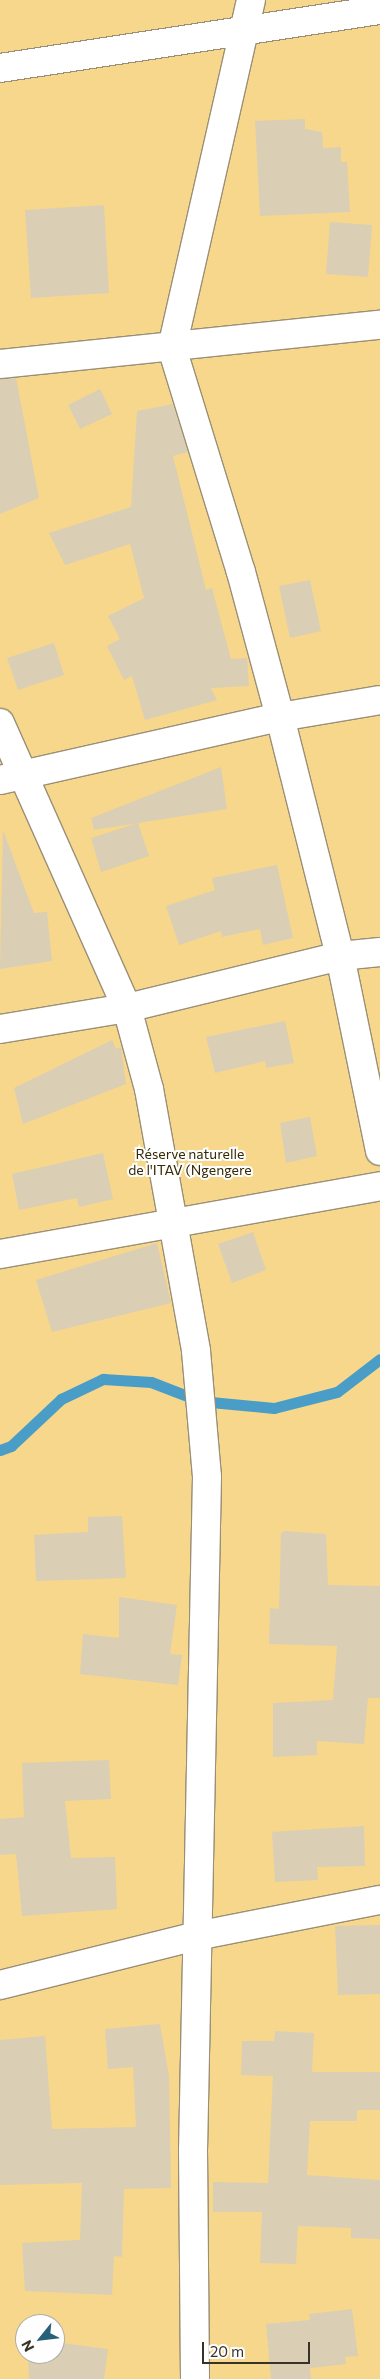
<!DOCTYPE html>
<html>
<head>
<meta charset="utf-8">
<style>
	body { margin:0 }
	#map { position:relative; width:380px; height:2379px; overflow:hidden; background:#fbefd4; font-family:Commissioner,sans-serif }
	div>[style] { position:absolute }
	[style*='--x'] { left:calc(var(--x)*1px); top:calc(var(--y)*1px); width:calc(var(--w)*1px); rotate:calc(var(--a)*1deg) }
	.green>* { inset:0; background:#f7d78c }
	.stream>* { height:11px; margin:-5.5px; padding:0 5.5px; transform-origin:5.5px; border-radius:5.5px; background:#499dc6 }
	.building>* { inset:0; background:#daceb4 }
	.roads { filter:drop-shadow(1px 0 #9a8f76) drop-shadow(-1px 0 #9a8f76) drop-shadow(0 1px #9a8f76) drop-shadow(0 -1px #9a8f76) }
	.minor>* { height:28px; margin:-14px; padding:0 14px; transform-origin:14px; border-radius:14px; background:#fff }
	.tertiary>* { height:28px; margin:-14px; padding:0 14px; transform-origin:14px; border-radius:14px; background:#fff }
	span { translate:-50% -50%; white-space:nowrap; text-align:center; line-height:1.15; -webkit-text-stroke:4px #fefefe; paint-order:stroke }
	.park-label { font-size:14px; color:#362906 }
	.north { position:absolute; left:15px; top:2314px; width:50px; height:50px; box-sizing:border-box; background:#fefefe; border:1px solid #afada9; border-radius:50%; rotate:241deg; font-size:14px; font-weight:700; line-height:20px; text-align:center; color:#383329 }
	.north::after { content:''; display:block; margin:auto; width:18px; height:22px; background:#285f79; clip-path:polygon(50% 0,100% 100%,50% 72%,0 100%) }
	.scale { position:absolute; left:202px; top:2342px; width:108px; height:22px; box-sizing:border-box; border:2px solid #383329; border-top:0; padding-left:6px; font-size:15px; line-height:18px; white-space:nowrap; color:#383329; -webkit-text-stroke:4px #fefefe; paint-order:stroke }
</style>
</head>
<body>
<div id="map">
	<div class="green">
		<i style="clip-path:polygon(evenodd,0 0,380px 0,380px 2379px,0 2379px,0 0,25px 2324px,55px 2324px,55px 2354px,25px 2354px,25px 2324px)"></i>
	</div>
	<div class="stream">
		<i style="--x:0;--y:1450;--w:12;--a:-20"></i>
		<i style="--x:11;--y:1446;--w:69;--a:-43.2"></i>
		<i style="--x:61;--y:1399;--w:47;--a:-25.5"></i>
		<i style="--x:103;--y:1379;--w:48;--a:3.6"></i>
		<i style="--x:151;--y:1382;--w:53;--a:21.2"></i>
		<i style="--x:200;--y:1401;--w:74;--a:5.4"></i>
		<i style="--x:274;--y:1408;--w:65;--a:-14.3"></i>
		<i style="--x:337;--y:1392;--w:54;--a:-37.5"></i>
	</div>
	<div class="building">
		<i style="clip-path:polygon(305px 119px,305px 129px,322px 132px,323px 148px,341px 147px,341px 162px,347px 162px,350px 212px,260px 216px,255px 121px)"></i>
		<i style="clip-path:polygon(104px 205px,109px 293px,31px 298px,25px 210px)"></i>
		<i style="clip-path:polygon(330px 222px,372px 225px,368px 277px,326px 274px)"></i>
		<i style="clip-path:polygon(16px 378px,39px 498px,0 514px,0 379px)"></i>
		<i style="clip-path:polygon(100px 389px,112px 414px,80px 429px,68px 405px)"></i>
		<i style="clip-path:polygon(173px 404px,188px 452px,173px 456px,206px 590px,212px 588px,231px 659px,247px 658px,249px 686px,211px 688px,217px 700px,145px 720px,132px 676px,124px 680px,107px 646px,120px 639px,108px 616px,144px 598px,130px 544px,65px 565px,49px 533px,131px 507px,137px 411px)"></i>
		<i style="clip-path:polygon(310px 580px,321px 631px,290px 638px,279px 586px)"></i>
		<i style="clip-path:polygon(54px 643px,64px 675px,18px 690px,7px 658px)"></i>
		<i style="clip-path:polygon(221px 767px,227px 809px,94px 830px,91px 818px)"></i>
		<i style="clip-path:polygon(138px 823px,149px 856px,101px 872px,91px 838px)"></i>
		<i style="clip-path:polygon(3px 830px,34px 913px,47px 912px,52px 961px,0 969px)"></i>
		<i style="clip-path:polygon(277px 865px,293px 938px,263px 945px,260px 929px,222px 937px,221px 931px,179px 945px,166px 906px,215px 890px,212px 878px)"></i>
		<i style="clip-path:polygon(285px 1021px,294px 1063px,266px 1068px,265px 1061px,215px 1073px,206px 1037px)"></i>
		<i style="clip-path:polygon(112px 1040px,116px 1049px,121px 1047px,126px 1084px,23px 1124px,14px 1088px)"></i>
		<i style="clip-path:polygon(310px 1117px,317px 1156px,286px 1163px,280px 1123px)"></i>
		<i style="clip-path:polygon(103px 1153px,113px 1199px,79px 1207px,77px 1198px,19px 1210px,12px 1174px)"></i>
		<i style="clip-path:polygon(253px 1232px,266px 1270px,232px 1283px,218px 1244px)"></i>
		<i style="clip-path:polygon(157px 1243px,171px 1303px,52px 1332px,36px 1280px)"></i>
		<i style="clip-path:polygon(122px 1516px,126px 1578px,36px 1581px,34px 1535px,88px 1532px,88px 1517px)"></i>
		<i style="clip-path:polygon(285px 1531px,326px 1534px,328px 1585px,380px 1586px,380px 1698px,368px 1698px,364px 1744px,317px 1741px,317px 1755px,273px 1757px,273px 1703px,333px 1700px,337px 1646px,269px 1644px,270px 1608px,279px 1609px,281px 1533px)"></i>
		<i style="clip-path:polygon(119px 1597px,177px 1605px,170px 1654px,182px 1655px,178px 1685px,80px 1674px,83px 1634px,119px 1638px)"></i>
		<i style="clip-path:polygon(109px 1760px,111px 1799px,65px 1801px,71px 1858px,115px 1857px,117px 1909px,22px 1916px,16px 1854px,0 1855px,0 1819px,24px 1817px,22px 1763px)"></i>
		<i style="clip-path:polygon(364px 1826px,365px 1866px,317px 1867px,318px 1880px,275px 1882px,272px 1832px)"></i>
		<i style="clip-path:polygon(380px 1925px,380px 1994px,338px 1995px,335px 1926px)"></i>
		<i style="clip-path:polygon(160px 2024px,169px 2076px,171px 2188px,124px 2189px,122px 2257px,114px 2256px,112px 2295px,25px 2291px,22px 2243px,80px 2240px,82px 2183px,0 2185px,0 2040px,45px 2036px,52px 2129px,136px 2127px,133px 2067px,108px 2069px,105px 2029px)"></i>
		<i style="clip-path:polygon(275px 2031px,314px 2033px,312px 2072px,380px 2072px,380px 2110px,357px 2110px,357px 2121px,310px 2121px,307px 2175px,380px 2180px,380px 2239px,351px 2238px,351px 2228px,298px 2226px,296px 2264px,260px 2263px,262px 2212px,213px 2212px,213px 2182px,268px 2183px,273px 2076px,241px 2075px,242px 2041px,274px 2041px)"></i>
		<i style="clip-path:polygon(352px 2309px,358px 2356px,345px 2357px,346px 2364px,310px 2368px,311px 2379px,271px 2379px,266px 2324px,310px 2320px,309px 2314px)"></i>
		<i style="clip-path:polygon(55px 2342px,108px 2349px,104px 2379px,29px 2379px,28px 2354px,55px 2354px)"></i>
	</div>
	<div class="roads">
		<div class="minor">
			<i style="--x:251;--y:0;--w:357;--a:102.8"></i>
			<i style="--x:172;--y:348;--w:234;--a:72.9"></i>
			<i style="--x:241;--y:572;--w:150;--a:74.9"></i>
			<i style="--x:280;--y:717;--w:246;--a:75.9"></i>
			<i style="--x:340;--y:956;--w:199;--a:78.4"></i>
			<i style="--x:0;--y:68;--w:384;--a:-8.7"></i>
			<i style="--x:0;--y:364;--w:382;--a:-5.9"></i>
			<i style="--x:0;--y:723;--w:312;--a:66"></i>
			<i style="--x:127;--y:1008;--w:84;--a:74.8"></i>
			<i style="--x:149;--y:1089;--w:266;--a:79.8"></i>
			<i style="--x:196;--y:1351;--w:126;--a:85"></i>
			<i style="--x:207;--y:1477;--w:673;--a:91.19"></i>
			<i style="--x:193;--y:2150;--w:229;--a:89.5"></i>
			<i style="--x:0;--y:780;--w:287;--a:-12.7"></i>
			<i style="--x:280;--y:717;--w:101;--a:-9.6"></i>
			<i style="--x:0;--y:1029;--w:129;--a:-9.4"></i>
			<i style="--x:127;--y:1008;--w:219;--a:-13.7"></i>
			<i style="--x:340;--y:956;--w:40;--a:-5.7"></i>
			<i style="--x:0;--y:1254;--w:386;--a:-10.1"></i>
		</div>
		<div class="tertiary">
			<i style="--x:0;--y:1985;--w:202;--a:-14"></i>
			<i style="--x:196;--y:1936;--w:187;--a:-11.1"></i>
		</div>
	</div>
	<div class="park-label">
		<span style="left:190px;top:1162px">Réserve naturelle<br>de l'ITAV (Ngengere</span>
	</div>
	<div class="north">N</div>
	<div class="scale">20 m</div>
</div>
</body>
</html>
